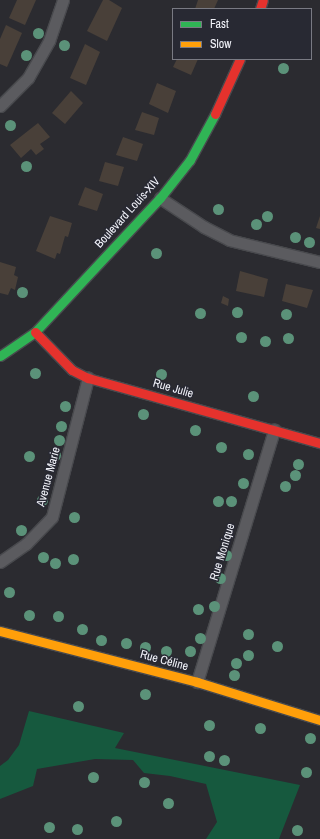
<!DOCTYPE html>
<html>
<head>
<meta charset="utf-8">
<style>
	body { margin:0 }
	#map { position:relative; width:320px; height:839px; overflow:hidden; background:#2b2b30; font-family:"Archivo Narrow",sans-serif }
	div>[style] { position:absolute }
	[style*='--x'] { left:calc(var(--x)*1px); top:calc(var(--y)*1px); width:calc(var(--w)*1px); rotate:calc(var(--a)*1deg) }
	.forest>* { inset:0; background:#16593e }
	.building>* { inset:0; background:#494039 }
	.roads { filter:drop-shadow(1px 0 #48494d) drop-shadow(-1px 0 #48494d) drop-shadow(0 1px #48494d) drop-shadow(0 -1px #48494d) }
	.street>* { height:11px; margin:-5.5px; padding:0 5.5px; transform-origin:5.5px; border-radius:5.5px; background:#5b5b5f }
	.fast>* { height:9px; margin:-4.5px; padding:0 4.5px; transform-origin:4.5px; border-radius:4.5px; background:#30b455 }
	.slow>* { height:9px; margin:-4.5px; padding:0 4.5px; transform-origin:4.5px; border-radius:4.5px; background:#ff9f0a }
	.jam>* { height:9px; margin:-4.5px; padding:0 4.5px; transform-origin:4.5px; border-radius:4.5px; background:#e5322d }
	.trees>* { width:11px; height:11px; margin:-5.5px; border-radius:50%; background:#5b9279 }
	span { translate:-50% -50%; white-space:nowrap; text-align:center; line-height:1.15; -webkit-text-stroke:3px #282933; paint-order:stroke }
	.street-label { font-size:12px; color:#f2f3fa }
	.legend { position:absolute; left:172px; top:8px; width:140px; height:52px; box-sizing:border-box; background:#282933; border:1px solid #797a83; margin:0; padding:5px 7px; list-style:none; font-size:12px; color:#f2f3fa }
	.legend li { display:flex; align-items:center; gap:8px; height:20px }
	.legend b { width:20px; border:1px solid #797a83 }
</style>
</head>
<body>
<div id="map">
	<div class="forest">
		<i style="clip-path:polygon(29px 711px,124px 733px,115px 748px,300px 785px,279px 839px,206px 839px,217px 822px,206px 784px,170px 776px,144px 773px,133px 760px,95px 759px,37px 769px,33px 786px,0 799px,0 766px,8px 760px,19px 745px)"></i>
	</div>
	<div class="building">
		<i style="clip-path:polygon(17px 0,36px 0,25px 25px,9px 18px)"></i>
		<i style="clip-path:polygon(103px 0,109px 0,122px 8px,107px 41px,87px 31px)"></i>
		<i style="clip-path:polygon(198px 0,218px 0,214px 9px,195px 9px)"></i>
		<i style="clip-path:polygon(6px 25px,22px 33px,7px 67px,0 64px,0 39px)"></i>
		<i style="clip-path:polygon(85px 44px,100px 52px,86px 85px,70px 78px)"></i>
		<i style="clip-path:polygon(177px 59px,198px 59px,191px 75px,173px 67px)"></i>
		<i style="clip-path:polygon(157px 83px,176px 91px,168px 113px,149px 104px)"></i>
		<i style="clip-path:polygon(71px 91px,83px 103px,65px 124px,52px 113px)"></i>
		<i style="clip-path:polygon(142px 112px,159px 118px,154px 135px,135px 130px)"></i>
		<i style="clip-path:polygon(38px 123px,50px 137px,40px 144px,44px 149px,36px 155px,31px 149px,21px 158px,10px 145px)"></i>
		<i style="clip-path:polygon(123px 137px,143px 144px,137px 161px,116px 155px)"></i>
		<i style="clip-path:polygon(105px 162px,124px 167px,118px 186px,99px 181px)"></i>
		<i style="clip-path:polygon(85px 187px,103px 194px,97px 211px,78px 205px)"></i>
		<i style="clip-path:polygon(50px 216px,72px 223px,68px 237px,65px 236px,60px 254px,57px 253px,55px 259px,36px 251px)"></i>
		<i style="clip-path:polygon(320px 216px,320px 229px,316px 228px)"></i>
		<i style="clip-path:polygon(0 262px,16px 267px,14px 275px,18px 277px,15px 290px,11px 288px,8px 295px,0 293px)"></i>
		<i style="clip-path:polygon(240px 271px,268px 279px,264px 297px,236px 291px)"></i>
		<i style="clip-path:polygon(286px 284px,313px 290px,307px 308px,282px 301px)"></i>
		<i style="clip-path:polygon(223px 296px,229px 299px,228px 306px,221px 303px)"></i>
	</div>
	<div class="roads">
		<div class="street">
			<i style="--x:0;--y:106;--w:40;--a:-45"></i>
			<i style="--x:28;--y:78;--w:43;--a:-60.4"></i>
			<i style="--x:49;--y:41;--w:43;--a:-71.1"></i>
			<i style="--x:160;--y:198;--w:53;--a:33.4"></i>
			<i style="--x:204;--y:227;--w:28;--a:27"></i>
			<i style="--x:229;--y:240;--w:94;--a:13.6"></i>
			<i style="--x:0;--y:562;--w:32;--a:-35"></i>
			<i style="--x:26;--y:544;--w:37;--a:-46"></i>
			<i style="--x:52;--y:517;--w:144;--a:-75.5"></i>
			<i style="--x:197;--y:682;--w:264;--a:-73"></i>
		</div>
		<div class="fast">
			<i style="--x:0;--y:356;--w:42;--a:-34.4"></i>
			<i style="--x:35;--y:332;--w:183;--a:-47"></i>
			<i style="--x:160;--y:198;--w:48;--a:-51.7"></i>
			<i style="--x:190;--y:160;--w:52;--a:-61.5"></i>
		</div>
		<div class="slow">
			<i style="--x:0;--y:631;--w:203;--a:14.5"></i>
			<i style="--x:197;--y:682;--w:129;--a:17.2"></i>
		</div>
		<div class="jam">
			<i style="--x:260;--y:9;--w:9;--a:-72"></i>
			<i style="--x:215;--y:114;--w:60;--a:-65.6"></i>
			<i style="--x:35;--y:332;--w:53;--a:45.8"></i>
			<i style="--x:72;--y:370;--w:18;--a:27"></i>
			<i style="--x:88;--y:378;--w:241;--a:15.7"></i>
		</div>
	</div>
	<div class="trees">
		<i style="left:38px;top:33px"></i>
		<i style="left:64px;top:45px"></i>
		<i style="left:26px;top:55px"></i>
		<i style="left:283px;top:68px"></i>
		<i style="left:10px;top:125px"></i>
		<i style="left:26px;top:166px"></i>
		<i style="left:218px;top:209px"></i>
		<i style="left:267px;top:216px"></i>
		<i style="left:256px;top:224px"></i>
		<i style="left:295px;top:237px"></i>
		<i style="left:309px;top:242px"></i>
		<i style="left:156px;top:253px"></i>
		<i style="left:22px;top:292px"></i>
		<i style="left:237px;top:312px"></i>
		<i style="left:200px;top:313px"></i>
		<i style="left:286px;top:314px"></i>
		<i style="left:241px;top:337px"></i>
		<i style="left:288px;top:338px"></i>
		<i style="left:265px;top:341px"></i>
		<i style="left:35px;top:373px"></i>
		<i style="left:161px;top:374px"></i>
		<i style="left:253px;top:396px"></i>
		<i style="left:65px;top:406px"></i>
		<i style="left:143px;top:414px"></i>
		<i style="left:61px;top:426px"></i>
		<i style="left:195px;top:430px"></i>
		<i style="left:59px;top:440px"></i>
		<i style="left:221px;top:447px"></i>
		<i style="left:248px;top:454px"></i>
		<i style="left:55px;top:455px"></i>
		<i style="left:29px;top:456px"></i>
		<i style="left:298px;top:464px"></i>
		<i style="left:295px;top:475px"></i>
		<i style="left:243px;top:483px"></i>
		<i style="left:285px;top:486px"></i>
		<i style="left:42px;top:500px"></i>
		<i style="left:218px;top:501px"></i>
		<i style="left:231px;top:501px"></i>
		<i style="left:74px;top:517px"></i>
		<i style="left:21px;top:530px"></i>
		<i style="left:226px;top:555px"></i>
		<i style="left:43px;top:557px"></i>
		<i style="left:73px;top:559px"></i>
		<i style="left:55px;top:563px"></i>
		<i style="left:220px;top:578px"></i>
		<i style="left:9px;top:592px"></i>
		<i style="left:214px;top:606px"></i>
		<i style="left:198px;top:609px"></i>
		<i style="left:29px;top:615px"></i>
		<i style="left:58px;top:616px"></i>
		<i style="left:82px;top:629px"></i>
		<i style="left:248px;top:634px"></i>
		<i style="left:200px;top:638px"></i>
		<i style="left:101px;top:640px"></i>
		<i style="left:126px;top:643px"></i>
		<i style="left:277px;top:646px"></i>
		<i style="left:145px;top:647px"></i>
		<i style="left:166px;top:651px"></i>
		<i style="left:190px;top:651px"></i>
		<i style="left:248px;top:655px"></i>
		<i style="left:236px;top:663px"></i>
		<i style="left:234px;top:675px"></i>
		<i style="left:145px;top:694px"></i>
		<i style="left:78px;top:706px"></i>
		<i style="left:209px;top:725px"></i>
		<i style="left:260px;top:728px"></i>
		<i style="left:310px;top:738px"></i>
		<i style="left:209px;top:756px"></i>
		<i style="left:224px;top:760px"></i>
		<i style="left:306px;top:772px"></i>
		<i style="left:93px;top:777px"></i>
		<i style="left:144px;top:782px"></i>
		<i style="left:168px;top:803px"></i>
		<i style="left:116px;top:821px"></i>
		<i style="left:49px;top:827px"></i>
		<i style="left:77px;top:829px"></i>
		<i style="left:297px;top:830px"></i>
	</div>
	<div class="street-label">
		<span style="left:128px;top:213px;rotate:-48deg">Boulevard Louis-XIV</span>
		<span style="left:173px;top:389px;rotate:16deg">Rue Julie</span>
		<span style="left:49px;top:477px;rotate:-75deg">Avenue Marie</span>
		<span style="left:223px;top:552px;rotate:-73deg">Rue Monique</span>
		<span style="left:164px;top:661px;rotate:15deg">Rue Céline</span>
	</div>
	<ul class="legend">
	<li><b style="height:5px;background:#30b455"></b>Fast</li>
	<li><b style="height:5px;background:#ff9f0a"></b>Slow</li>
	</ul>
</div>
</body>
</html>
